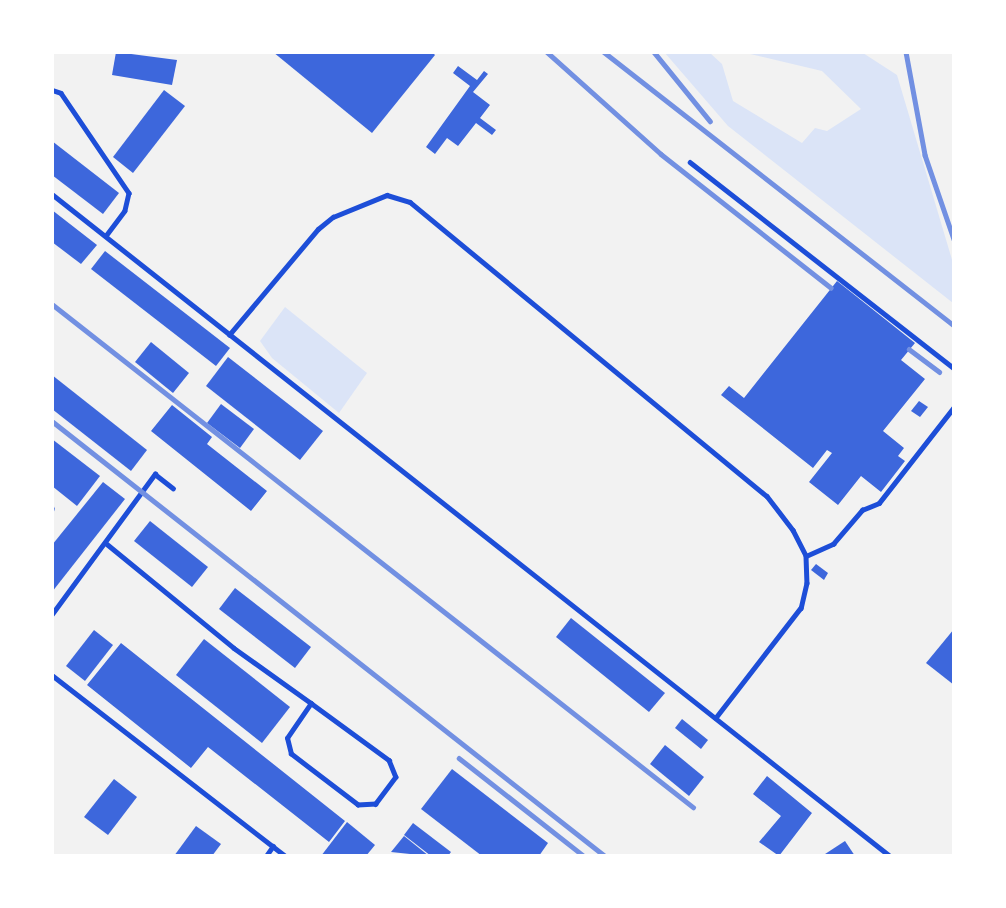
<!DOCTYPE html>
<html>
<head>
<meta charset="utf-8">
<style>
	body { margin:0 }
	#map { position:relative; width:1006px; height:908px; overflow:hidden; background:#f2f2f2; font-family:"Fira Sans",sans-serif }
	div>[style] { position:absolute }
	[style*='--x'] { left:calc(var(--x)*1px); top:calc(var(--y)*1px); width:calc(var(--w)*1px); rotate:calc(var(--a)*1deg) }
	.green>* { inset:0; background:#dbe4f7 }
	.building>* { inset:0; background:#3d67dc }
	.service>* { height:4.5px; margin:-2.25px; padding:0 2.25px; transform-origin:2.25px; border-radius:2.25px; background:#1d4ed8 }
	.rail>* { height:4.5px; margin:-2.25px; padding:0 2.25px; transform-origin:2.25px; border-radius:2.25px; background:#7290e2 }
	span { translate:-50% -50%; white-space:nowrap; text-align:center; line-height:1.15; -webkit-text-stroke:6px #fff; paint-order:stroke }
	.frame { position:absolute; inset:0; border:54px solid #fff; pointer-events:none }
</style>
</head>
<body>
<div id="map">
	<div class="green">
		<i style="clip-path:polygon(665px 53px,710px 53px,722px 64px,733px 101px,802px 143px,815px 128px,827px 131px,861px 109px,822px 71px,746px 53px,863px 53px,897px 75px,953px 263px,953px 303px,728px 126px)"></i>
		<i style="clip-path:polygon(285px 307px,367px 373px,339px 413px,272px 358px,260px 341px)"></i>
	</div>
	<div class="building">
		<i style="clip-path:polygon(116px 52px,177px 60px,172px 85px,112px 75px)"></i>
		<i style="clip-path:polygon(273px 52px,432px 52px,435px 55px,372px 133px)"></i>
		<i style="clip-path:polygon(458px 66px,477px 80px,484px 71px,488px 74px,473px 92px,490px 105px,480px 118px,496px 130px,492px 135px,476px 123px,458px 146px,447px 138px,435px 154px,426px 147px,470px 86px,453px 73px)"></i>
		<i style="clip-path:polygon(164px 90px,185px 106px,133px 173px,113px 157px)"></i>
		<i style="clip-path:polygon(52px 141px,119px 193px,103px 214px,52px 175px)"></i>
		<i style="clip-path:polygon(52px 210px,97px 245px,81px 264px,52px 242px)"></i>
		<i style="clip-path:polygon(105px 251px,230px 348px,216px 366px,91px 269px)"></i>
		<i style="clip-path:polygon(837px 281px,915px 343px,901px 360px,925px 379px,883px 431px,904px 448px,898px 456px,905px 461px,881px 492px,861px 476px,838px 505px,809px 482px,832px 453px,827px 450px,813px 468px,721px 395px,729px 386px,744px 398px)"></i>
		<i style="clip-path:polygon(151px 342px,189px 373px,173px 393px,135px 362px)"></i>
		<i style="clip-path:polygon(228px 357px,323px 431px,300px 460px,206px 386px)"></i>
		<i style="clip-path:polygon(52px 375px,147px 450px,131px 471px,52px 409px)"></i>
		<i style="clip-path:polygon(919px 401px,928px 407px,920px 417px,911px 411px)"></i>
		<i style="clip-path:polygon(221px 404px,254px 429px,240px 448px,207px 423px)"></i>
		<i style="clip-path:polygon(172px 405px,212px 437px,207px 444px,267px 491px,251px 511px,151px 431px)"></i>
		<i style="clip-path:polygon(52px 439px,100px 476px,77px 506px,52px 486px)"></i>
		<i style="clip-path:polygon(103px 482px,125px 499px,52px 592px,52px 545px)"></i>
		<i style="clip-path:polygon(150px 521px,208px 567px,192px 587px,134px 541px)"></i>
		<i style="clip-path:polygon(816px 564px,828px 573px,824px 580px,811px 570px)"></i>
		<i style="clip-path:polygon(235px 588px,311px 647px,295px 668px,219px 609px)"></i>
		<i style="clip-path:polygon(571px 618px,665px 693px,649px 712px,556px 637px)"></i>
		<i style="clip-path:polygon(954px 629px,954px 685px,926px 663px)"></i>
		<i style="clip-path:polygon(94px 630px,113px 645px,85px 681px,66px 666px)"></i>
		<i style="clip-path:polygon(204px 639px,290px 707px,262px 743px,176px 675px)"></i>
		<i style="clip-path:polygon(121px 643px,345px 821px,329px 842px,208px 747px,191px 768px,87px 685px)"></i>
		<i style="clip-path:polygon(682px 719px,708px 740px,701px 749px,675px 728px)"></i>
		<i style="clip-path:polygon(665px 745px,704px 777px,689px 796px,650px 764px)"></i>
		<i style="clip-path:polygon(452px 769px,548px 843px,539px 856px,482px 856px,421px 809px)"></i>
		<i style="clip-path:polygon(767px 776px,812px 813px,779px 856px,759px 842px,781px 816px,753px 794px)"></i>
		<i style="clip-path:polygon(114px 779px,137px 797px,108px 835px,84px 817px)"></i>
		<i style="clip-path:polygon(347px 822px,375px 845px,366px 856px,321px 856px)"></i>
		<i style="clip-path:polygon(413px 823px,451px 852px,448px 856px,431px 856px,404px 835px)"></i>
		<i style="clip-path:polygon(196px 826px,221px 844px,212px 856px,174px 856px)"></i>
		<i style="clip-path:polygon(404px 836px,429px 856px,391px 852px)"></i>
		<i style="clip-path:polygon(845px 841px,855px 856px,822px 856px)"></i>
	</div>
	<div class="service">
		<i style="--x:52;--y:90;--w:9;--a:18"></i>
		<i style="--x:61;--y:93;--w:121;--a:55.8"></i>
		<i style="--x:129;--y:193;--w:18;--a:103"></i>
		<i style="--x:125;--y:211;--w:31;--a:127"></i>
		<i style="--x:690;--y:162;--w:335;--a:38"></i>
		<i style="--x:52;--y:194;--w:1068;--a:38.31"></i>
		<i style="--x:229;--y:335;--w:138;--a:-50"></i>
		<i style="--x:318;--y:229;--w:19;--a:-39"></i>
		<i style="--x:333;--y:217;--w:58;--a:-22.2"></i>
		<i style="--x:387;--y:195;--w:24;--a:17"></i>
		<i style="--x:410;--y:202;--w:462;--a:39.5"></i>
		<i style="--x:767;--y:496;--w:43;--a:52.6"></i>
		<i style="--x:793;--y:530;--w:29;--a:63"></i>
		<i style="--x:806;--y:556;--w:27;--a:88"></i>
		<i style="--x:807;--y:583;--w:26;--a:103"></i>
		<i style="--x:801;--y:608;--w:139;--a:127.7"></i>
		<i style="--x:52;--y:508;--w:1;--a:90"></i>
		<i style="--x:107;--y:544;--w:164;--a:39.3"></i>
		<i style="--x:234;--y:648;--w:95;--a:35.5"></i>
		<i style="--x:311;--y:703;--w:97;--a:36.2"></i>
		<i style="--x:389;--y:760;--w:18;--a:68"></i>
		<i style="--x:396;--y:777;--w:34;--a:127"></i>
		<i style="--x:376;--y:804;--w:18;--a:177"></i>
		<i style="--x:358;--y:805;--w:84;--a:-142.7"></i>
		<i style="--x:291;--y:754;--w:16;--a:-104"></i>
		<i style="--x:287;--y:738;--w:42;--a:-55.6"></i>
		<i style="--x:806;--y:556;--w:30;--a:-24"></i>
		<i style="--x:833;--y:544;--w:45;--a:-49.5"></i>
		<i style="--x:862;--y:510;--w:18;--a:-22"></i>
		<i style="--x:879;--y:503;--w:122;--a:-52"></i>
		<i style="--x:52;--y:614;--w:174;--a:-53.7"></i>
		<i style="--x:155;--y:474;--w:23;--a:38"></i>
		<i style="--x:52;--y:675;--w:295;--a:37.8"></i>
		<i style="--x:266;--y:856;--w:12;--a:-55"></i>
	</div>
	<div class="rail">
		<i style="--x:547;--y:52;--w:153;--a:41.8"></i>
		<i style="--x:661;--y:154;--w:216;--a:38.2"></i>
		<i style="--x:604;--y:52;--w:444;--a:38"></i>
		<i style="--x:654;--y:52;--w:89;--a:50.9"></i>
		<i style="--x:906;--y:52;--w:105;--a:79.5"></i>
		<i style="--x:925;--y:155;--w:89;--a:71"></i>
		<i style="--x:52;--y:304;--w:815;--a:38.12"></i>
		<i style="--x:909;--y:349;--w:38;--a:37"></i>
		<i style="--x:52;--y:421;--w:704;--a:38.19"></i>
		<i style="--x:459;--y:758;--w:159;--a:38.1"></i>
	</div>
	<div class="frame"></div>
</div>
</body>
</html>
